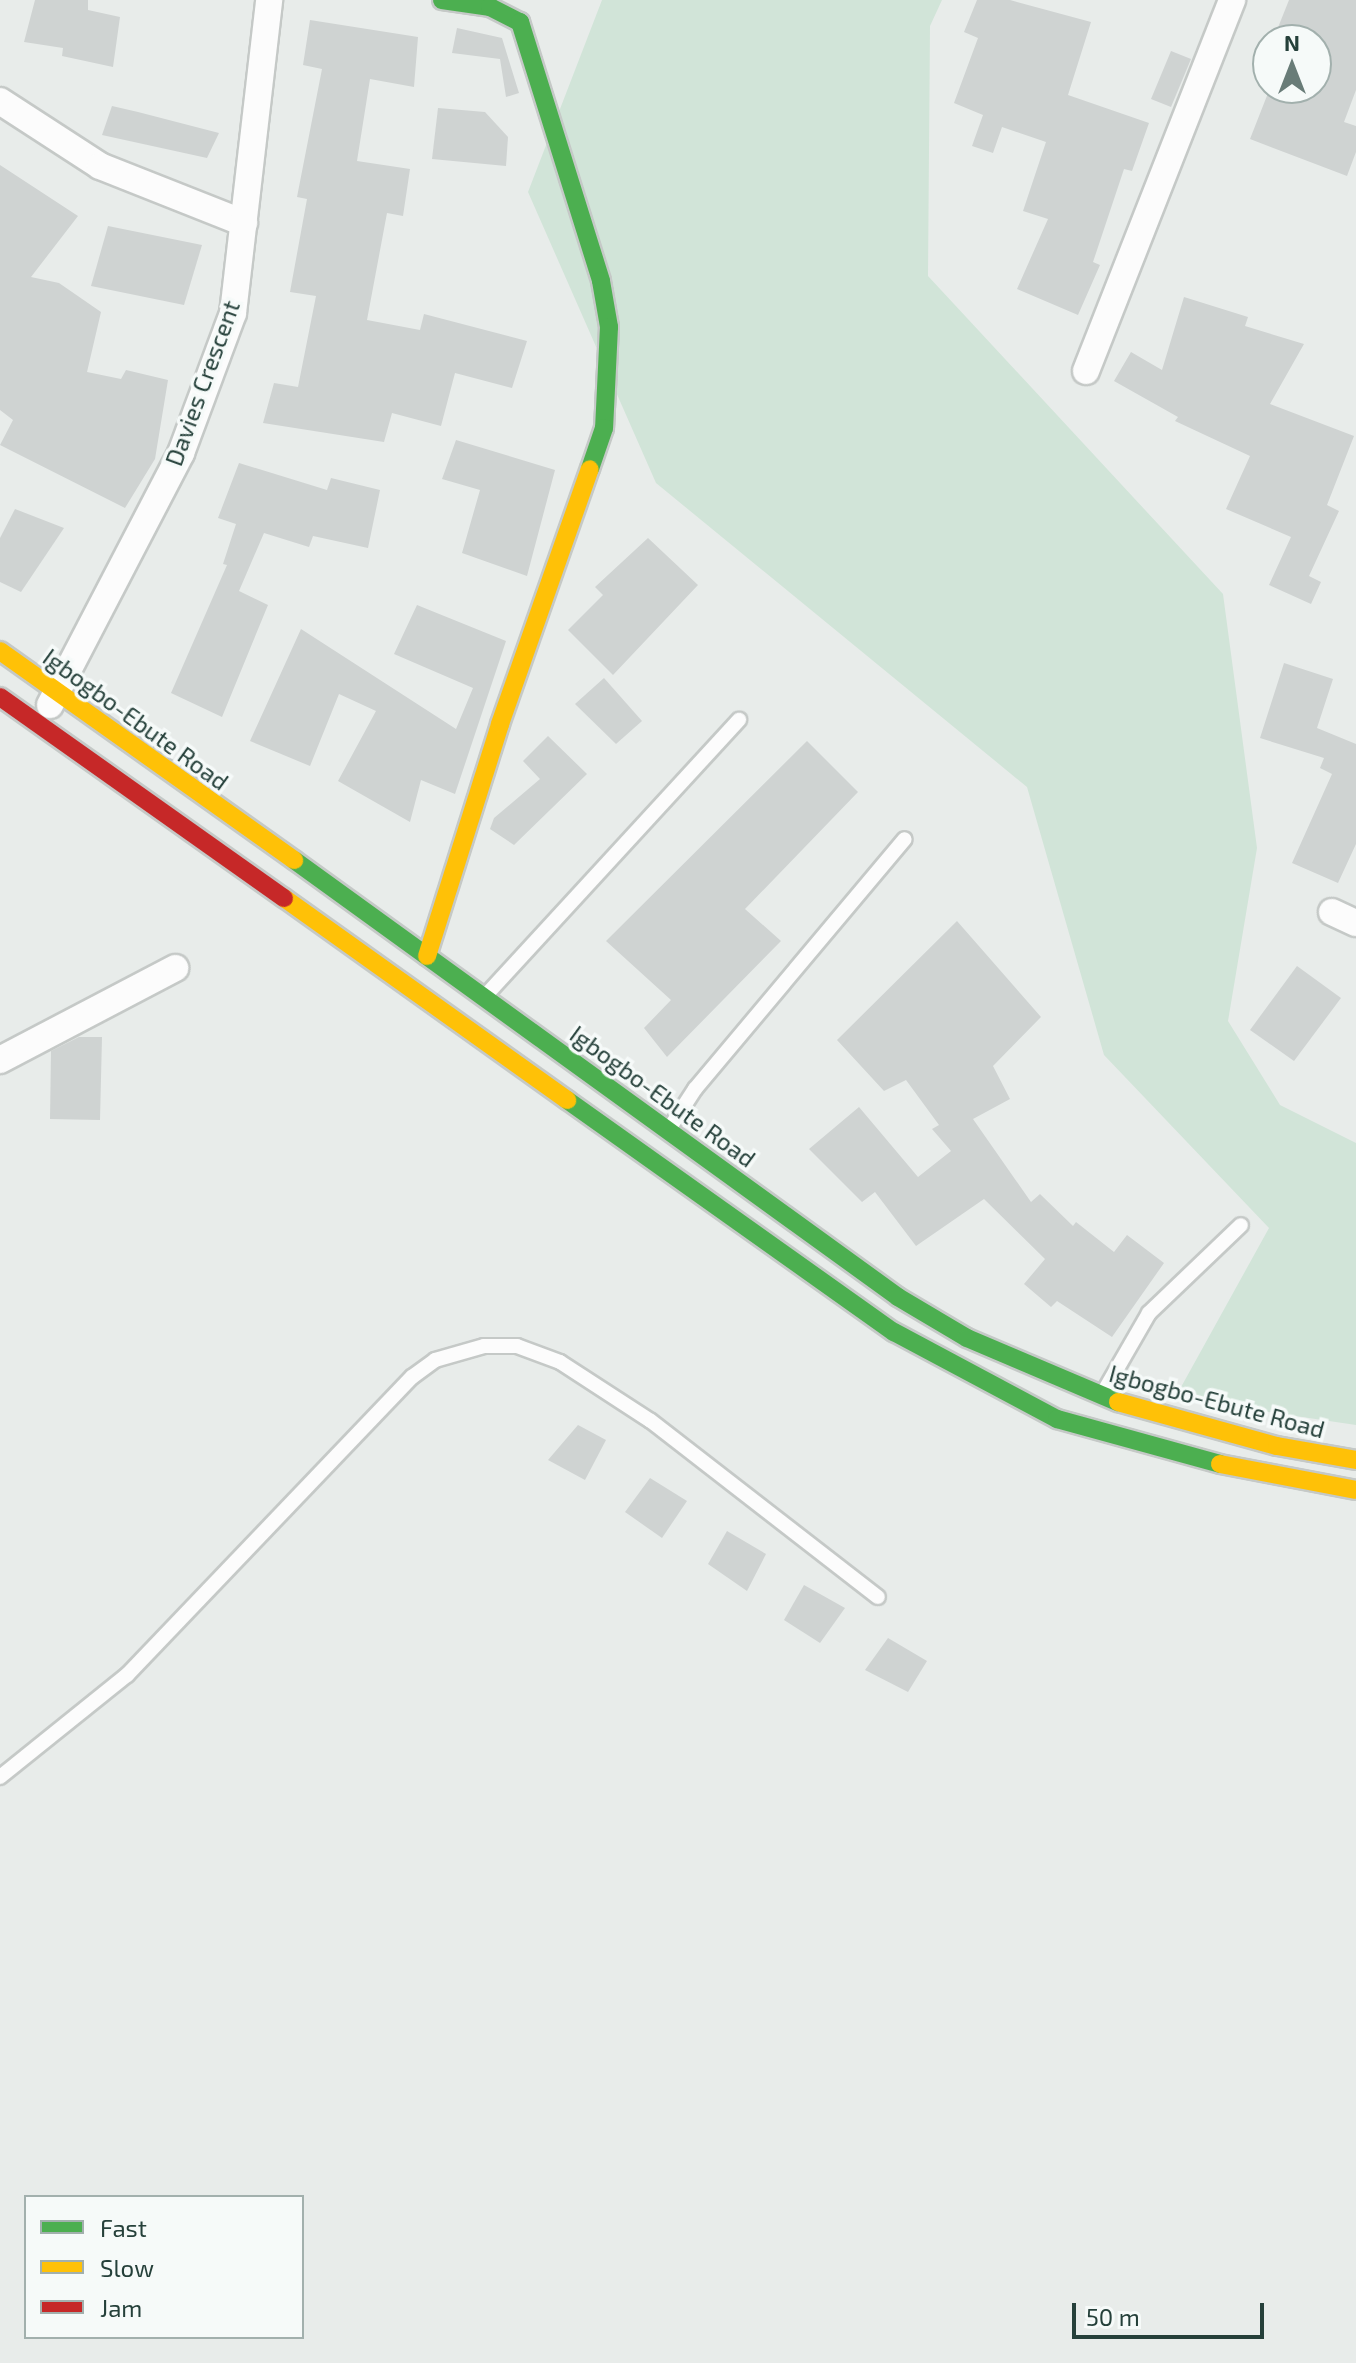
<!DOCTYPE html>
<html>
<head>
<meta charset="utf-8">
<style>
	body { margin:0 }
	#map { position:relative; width:1356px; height:2363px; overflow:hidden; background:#e8ecea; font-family:"Exo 2",sans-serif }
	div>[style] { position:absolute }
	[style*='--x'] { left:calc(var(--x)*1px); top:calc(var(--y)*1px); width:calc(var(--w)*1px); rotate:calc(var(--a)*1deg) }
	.green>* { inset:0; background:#d1e4d8 }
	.building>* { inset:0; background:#cfd3d2 }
	.roads { filter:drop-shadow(2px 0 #c5c9c7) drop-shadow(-2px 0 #c5c9c7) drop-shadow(0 2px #c5c9c7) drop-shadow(0 -2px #c5c9c7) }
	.lane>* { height:14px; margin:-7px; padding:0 7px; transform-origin:7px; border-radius:7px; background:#fcfcfc }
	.street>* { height:26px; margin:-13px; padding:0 13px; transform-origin:13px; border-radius:13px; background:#fcfcfc }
	.fast>* { height:18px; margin:-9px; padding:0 9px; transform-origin:9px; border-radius:9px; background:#4caf50 }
	.slow>* { height:18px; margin:-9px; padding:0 9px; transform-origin:9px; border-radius:9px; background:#ffc107 }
	.jam>* { height:18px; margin:-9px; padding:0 9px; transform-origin:9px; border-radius:9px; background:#c62828 }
	span { translate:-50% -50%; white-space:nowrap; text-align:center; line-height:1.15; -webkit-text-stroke:7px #f6faf9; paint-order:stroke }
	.street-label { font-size:24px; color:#25403a }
	.legend { position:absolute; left:24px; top:2195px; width:280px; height:144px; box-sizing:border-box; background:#f6faf9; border:2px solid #a2b0ad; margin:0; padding:10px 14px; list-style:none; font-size:24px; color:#25403a }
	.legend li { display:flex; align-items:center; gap:16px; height:40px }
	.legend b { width:40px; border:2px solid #a2b0ad }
	.north { position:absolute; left:1252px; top:24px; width:80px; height:80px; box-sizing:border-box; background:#f6faf9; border:2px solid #a2b0ad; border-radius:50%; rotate:0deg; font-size:22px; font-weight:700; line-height:32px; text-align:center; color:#25403a }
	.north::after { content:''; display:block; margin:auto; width:28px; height:36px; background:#697c78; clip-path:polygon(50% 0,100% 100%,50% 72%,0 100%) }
	.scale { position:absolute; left:1072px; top:2303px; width:192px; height:36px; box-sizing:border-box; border:4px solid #25403a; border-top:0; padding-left:10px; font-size:24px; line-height:28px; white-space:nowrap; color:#25403a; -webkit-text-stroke:6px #f6faf9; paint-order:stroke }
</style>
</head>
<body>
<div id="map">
	<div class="green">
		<i style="clip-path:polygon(602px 0,942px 0,930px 26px,928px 276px,1223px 594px,1257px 848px,1228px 1021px,1280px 1105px,1356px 1143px,1356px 1425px,1175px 1398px,1269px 1228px,1104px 1055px,1027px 787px,656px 483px,528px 192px)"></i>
	</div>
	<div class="building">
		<i style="clip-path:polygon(35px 0,88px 0,88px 10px,120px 17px,113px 67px,62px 56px,63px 48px,24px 42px)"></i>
		<i style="clip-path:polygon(977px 0,1010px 0,1091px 22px,1068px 95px,1149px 123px,1132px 171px,1124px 169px,1093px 262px,1100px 265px,1078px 315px,1017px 289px,1048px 219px,1023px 211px,1046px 142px,1002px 127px,993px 153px,972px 146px,983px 115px,954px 103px,978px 38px,964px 32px)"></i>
		<i style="clip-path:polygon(1289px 0,1356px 0,1356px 90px,1344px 122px,1356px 126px,1356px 152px,1347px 176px,1250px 139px,1270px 88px,1316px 88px,1316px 40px,1273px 40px)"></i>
		<i style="clip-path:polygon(310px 20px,418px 37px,414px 87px,370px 79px,357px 161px,410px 169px,403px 216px,387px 213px,367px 320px,420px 330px,424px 314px,527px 341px,512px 388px,455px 373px,441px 426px,392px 413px,384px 442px,263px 423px,274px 383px,298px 387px,316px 296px,290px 292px,307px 199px,297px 197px,322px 69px,303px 65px)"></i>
		<i style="clip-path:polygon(457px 28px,502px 38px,519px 93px,506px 97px,500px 59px,452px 53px)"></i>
		<i style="clip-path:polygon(1171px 51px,1191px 59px,1171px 107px,1151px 99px)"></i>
		<i style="clip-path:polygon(112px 106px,138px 112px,219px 133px,207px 158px,102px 135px)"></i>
		<i style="clip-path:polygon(438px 108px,485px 112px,508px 137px,506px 166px,432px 159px)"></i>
		<i style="clip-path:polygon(0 165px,78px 216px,31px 277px,59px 283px,101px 312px,87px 372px,121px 379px,126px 370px,168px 380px,155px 459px,125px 508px,0 445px,13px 420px,0 410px)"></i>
		<i style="clip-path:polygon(108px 226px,202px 245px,184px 305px,91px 286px)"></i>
		<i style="clip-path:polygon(1184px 297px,1248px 317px,1245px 326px,1304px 344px,1270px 404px,1354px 436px,1327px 505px,1339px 511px,1309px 576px,1321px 582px,1311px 604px,1269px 585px,1291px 537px,1226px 509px,1250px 456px,1175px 421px,1178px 417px,1114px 381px,1131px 352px,1162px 370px)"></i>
		<i style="clip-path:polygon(456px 440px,555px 470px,527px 576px,462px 553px,480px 490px,442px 479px)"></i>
		<i style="clip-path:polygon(239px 463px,327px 490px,331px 478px,380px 490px,368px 548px,313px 536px,309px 547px,264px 533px,239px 591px,268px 605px,222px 717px,171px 693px,227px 565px,223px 564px,236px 524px,218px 518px)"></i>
		<i style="clip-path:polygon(15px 509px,64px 528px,21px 592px,0 582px,0 538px)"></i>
		<i style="clip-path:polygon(648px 538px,698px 585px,613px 675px,568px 630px,603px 595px,595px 587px)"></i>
		<i style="clip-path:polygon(417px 605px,506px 641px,455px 794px,421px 780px,410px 822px,338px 781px,376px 711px,339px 694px,310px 766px,250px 741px,301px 629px,456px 729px,473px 688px,394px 654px)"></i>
		<i style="clip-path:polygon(1284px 663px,1333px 679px,1317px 728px,1356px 744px,1356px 844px,1338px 883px,1292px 863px,1332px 774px,1320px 768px,1324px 758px,1260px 738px)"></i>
		<i style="clip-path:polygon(604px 678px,642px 721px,616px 744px,575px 704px)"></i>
		<i style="clip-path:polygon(548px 736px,587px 774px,514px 845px,490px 829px,494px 818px,540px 779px,523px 761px)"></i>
		<i style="clip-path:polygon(807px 741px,858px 792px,745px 909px,781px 941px,667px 1057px,644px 1028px,671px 1000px,606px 941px)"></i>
		<i style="clip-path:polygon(957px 921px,1041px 1017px,993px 1066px,1010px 1099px,973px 1119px,1031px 1202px,1040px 1194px,1073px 1226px,1076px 1222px,1114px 1252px,1127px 1235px,1164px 1263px,1112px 1337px,1057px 1301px,1051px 1307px,1024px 1284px,1045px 1259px,984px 1199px,916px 1246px,875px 1192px,862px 1202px,809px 1149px,859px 1107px,918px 1177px,951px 1151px,932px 1129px,939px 1125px,906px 1080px,884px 1091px,837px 1040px)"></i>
		<i style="clip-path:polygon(1297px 966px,1341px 998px,1294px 1061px,1250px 1030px)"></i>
		<i style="clip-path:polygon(79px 1037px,102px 1037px,100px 1120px,50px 1119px,51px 1051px)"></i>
		<i style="clip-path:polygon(578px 1425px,606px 1440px,585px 1480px,548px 1460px)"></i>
		<i style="clip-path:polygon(650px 1478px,687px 1501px,662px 1538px,625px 1512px)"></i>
		<i style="clip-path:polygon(727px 1531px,766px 1554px,747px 1591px,708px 1564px)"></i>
		<i style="clip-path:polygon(804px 1585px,845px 1608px,820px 1643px,784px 1620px)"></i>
		<i style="clip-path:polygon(888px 1638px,927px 1661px,908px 1692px,865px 1670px)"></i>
	</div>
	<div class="roads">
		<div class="lane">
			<i style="--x:486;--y:995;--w:374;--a:-47.4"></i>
			<i style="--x:669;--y:1129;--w:48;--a:-57"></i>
			<i style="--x:695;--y:1089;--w:326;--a:-50"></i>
			<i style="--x:1103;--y:1393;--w:92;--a:-60.1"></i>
			<i style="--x:1149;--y:1313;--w:127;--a:-43.7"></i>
			<i style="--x:0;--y:1777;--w:163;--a:-38.8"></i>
			<i style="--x:127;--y:1675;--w:412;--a:-46.3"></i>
			<i style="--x:412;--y:1377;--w:29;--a:-36"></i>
			<i style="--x:435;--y:1360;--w:51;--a:-15.9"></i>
			<i style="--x:484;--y:1346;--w:33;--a:0"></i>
			<i style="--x:517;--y:1346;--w:46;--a:20.4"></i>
			<i style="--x:560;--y:1362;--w:108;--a:33"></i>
			<i style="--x:651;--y:1421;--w:287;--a:37.8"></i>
		</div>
		<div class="street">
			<i style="--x:0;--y:101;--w:119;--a:33"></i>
			<i style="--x:100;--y:166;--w:155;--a:21.6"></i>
			<i style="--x:1086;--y:371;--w:399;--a:-68.5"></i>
			<i style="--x:50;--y:705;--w:284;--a:-62.5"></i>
			<i style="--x:181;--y:453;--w:149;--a:-69.6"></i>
			<i style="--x:233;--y:313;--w:315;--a:-83.4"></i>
			<i style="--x:1332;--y:912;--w:26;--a:25"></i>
			<i style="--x:0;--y:1060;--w:198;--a:-27.7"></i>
		</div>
		<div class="fast">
			<i style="--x:442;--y:0;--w:49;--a:8.3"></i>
			<i style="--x:490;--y:7;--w:34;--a:27"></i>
			<i style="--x:520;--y:22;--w:271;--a:72.6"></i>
			<i style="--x:601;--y:281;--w:47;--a:80.1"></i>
			<i style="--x:609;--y:327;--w:101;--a:92.8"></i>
			<i style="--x:604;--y:428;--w:43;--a:108.9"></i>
			<i style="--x:294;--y:860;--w:746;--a:35.89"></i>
			<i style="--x:898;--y:1297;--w:80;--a:30.7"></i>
			<i style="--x:967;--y:1338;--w:164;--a:23"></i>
			<i style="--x:567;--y:1100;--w:401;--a:35.4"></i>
			<i style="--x:894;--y:1332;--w:185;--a:28.1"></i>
			<i style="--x:1057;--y:1419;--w:169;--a:15.4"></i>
		</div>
		<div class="slow">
			<i style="--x:0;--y:651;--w:361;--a:35.4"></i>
			<i style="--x:284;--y:898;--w:348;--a:35.5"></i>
			<i style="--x:427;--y:956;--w:243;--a:-72.5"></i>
			<i style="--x:500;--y:724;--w:270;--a:-70.6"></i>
			<i style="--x:1118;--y:1402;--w:165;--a:15.5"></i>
			<i style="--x:1277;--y:1446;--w:80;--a:10"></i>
			<i style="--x:1220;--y:1464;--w:138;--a:10.8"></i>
		</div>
		<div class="jam">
			<i style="--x:0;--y:697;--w:348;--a:35.3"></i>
		</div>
	</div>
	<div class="street-label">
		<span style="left:202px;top:383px;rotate:-70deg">Davies Crescent</span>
		<span style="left:136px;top:719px;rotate:36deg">Igbogbo-Ebute Road</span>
		<span style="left:663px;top:1096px;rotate:36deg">Igbogbo-Ebute Road</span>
		<span style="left:1217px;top:1401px;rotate:15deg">Igbogbo-Ebute Road</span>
	</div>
	<ul class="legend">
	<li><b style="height:10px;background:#4caf50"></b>Fast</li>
	<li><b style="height:10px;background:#ffc107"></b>Slow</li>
	<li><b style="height:10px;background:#c62828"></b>Jam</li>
	</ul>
	<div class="north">N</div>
	<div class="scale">50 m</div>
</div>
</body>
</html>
